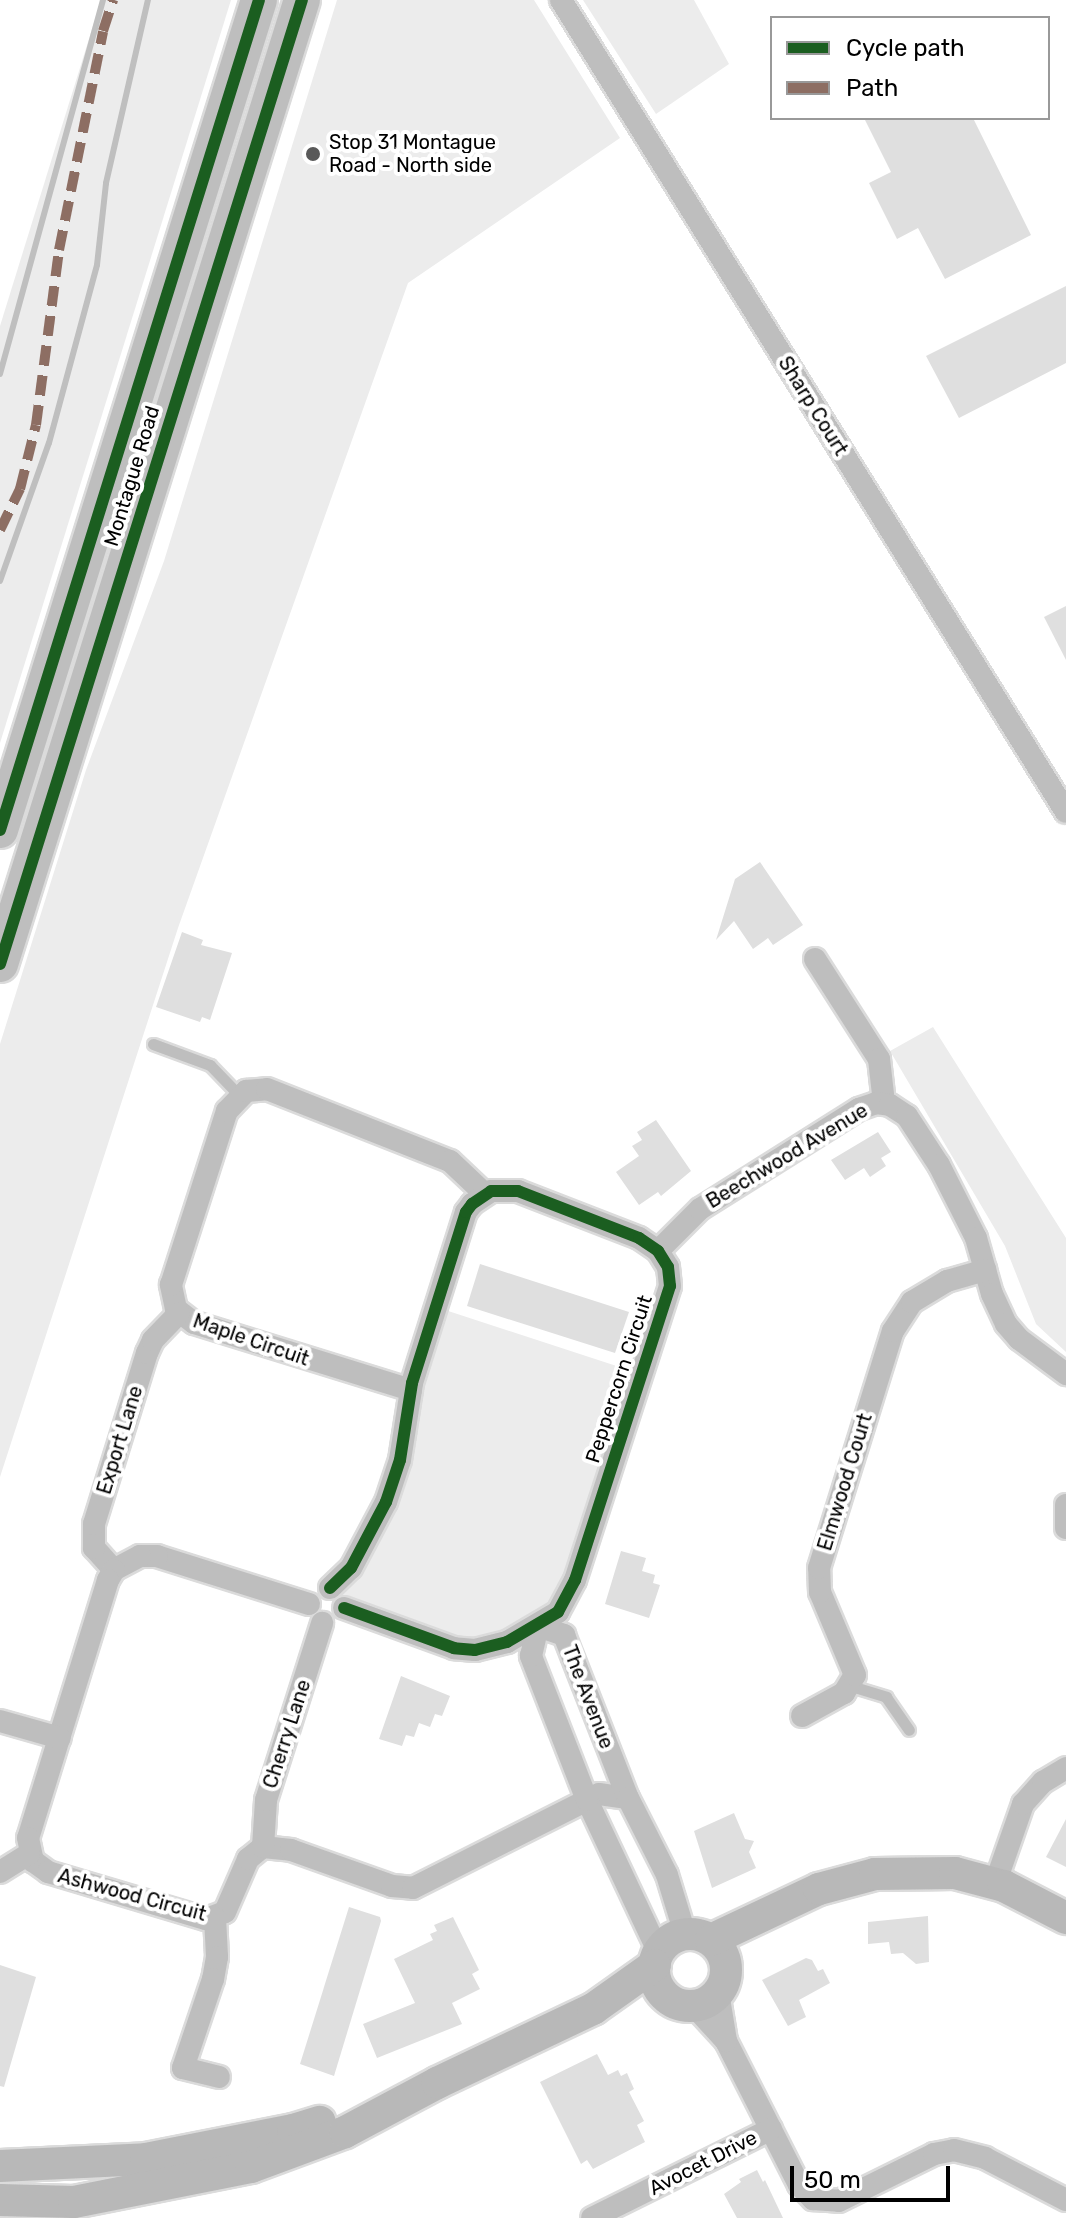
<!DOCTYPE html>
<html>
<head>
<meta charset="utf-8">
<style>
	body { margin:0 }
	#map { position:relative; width:1066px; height:2218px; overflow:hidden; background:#fff; font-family:Rubik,sans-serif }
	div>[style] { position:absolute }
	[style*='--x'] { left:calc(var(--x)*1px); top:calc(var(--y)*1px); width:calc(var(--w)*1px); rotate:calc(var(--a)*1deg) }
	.green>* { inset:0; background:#ececec }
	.stream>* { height:6px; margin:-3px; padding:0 3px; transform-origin:3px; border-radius:3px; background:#bfbfbf }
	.building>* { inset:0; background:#dfdfdf }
	.roads { filter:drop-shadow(2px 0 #dbdbdb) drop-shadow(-2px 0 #dbdbdb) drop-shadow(0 2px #dbdbdb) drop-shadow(0 -2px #dbdbdb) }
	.lane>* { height:11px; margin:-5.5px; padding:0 5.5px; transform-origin:5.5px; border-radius:5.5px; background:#bebebe }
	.street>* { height:22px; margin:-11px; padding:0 11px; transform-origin:11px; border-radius:11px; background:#bebebe }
	.secondary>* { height:32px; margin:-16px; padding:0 16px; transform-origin:16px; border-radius:16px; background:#b8b8b8 }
	.secondary>.ring { margin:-16px; padding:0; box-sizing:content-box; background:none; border:32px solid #b8b8b8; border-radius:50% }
	.primary>* { height:36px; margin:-18px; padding:0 18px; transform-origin:18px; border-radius:18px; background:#bebebe }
	.quiet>* { height:10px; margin-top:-5px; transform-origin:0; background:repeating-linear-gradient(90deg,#8d6e63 0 20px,transparent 0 30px) }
	.cycleway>* { height:12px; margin:-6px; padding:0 6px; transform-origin:6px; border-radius:6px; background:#1b5e20 }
	.dots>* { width:22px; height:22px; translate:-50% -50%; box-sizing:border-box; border:4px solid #fff; border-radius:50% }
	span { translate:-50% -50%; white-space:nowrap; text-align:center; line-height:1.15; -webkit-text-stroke:8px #fff; paint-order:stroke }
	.poi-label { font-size:20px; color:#000 }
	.left { translate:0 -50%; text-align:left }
	.street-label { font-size:20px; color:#000 }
	.legend { position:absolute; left:770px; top:16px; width:280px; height:104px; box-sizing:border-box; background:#fff; border:2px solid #999; margin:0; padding:10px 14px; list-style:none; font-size:24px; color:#000 }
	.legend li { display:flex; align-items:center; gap:16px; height:40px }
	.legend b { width:40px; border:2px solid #999 }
	.scale { position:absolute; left:790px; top:2166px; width:160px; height:36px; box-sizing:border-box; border:4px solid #000; border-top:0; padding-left:10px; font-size:24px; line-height:28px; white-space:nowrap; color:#000; -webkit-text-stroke:6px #fff; paint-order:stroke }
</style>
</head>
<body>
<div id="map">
	<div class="green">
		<i style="clip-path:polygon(101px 0,231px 0,0 743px,0 326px)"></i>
		<i style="clip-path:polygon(337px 0,534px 0,620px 138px,408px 283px,178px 928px,0 1477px,0 1044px,86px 770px,164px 561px)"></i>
		<i style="clip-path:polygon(583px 0,694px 0,729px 64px,656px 114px)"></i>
		<i style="clip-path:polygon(933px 1027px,1066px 1238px,1066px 1352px,1036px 1324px,1005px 1246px,890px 1051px)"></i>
		<i style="clip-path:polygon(436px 1307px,641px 1374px,568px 1599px,488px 1649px,344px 1601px,337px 1590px,360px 1551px)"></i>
	</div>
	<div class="stream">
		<i style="--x:0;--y:374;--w:388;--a:-74.6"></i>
		<i style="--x:0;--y:581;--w:146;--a:-70.5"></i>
		<i style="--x:49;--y:443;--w:184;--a:-74.9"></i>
		<i style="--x:97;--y:265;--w:82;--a:-83.7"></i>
		<i style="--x:106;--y:183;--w:188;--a:-77.1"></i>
	</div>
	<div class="building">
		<i style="clip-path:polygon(864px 118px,973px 118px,1031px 235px,945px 279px,918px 228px,897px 239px,869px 183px,891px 172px)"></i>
		<i style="clip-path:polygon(1066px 286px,1066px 363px,959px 418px,926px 356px)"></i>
		<i style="clip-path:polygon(1066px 606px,1066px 660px,1044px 617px)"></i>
		<i style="clip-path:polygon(760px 862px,803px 925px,773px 945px,768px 938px,753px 949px,734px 921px,716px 940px,735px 879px)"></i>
		<i style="clip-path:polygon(182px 932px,203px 940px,201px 945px,232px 953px,210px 1020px,202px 1017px,200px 1022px,156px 1007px)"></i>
		<i style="clip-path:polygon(656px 1120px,691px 1171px,661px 1196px,658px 1192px,639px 1205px,616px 1172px,639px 1156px,632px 1146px,642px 1140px,637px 1132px)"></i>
		<i style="clip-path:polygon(878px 1132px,891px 1152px,881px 1158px,886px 1166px,870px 1177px,864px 1168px,845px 1180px,831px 1160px)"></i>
		<i style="clip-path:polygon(480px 1264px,629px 1312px,615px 1353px,467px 1306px)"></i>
		<i style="clip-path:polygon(621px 1551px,646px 1558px,642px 1571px,655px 1575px,653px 1583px,660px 1585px,649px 1618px,605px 1604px)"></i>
		<i style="clip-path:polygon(401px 1676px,450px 1696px,442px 1716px,435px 1714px,430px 1727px,419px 1723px,414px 1737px,406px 1735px,402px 1746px,379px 1739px)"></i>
		<i style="clip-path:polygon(734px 1813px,745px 1839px,754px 1841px,749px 1852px,756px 1868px,712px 1888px,694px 1831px)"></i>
		<i style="clip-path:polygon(1066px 1819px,1066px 1867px,1046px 1857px)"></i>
		<i style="clip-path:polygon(349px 1907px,380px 1917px,381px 1921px,334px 2076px,300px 2064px)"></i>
		<i style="clip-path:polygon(928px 1916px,929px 1962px,916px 1964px,903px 1953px,891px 1954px,889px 1942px,868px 1944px,868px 1922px)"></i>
		<i style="clip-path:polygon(453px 1917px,479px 1970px,472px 1974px,480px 1989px,452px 2003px,462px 2024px,377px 2058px,363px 2024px,415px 2003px,394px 1959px,433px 1940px,430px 1934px,437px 1931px,434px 1925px)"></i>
		<i style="clip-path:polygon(806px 1958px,812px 1960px,818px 1971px,823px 1969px,830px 1983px,799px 2000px,806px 2017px,788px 2026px,762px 1980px)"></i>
		<i style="clip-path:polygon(0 1965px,36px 1977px,4px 2087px,0 2086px)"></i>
		<i style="clip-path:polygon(597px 2054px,608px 2075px,618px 2070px,621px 2076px,627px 2073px,634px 2089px,629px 2092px,644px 2121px,637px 2125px,645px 2142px,593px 2169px,587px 2160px,581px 2164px,540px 2082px)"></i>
		<i style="clip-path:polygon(757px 2170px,763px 2182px,765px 2180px,783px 2218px,737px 2218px,724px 2194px,741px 2182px,739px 2179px)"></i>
	</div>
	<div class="roads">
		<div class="lane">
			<i style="--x:153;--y:1044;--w:61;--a:20.2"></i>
			<i style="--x:210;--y:1065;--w:42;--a:46"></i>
			<i style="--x:851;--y:1686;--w:37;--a:17"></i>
			<i style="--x:886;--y:1697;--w:40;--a:55.1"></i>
		</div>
		<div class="street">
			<i style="--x:561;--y:0;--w:956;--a:58.12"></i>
			<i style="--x:815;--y:959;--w:119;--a:57.4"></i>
			<i style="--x:879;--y:1059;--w:44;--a:83.5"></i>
			<i style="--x:658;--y:1251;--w:59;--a:-45"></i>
			<i style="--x:700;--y:1209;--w:188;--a:-32.2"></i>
			<i style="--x:859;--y:1109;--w:18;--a:-19"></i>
			<i style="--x:876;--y:1103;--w:14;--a:8"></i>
			<i style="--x:890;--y:1105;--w:20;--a:33"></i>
			<i style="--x:907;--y:1116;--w:59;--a:56.9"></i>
			<i style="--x:939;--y:1165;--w:82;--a:63.1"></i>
			<i style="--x:976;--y:1238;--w:58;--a:74.1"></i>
			<i style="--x:992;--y:1294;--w:33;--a:65"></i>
			<i style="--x:1006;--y:1324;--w:20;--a:49"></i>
			<i style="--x:1019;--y:1339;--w:59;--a:36.7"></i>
			<i style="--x:411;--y:1390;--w:227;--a:-162.8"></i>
			<i style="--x:194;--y:1323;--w:23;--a:-142"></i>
			<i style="--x:176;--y:1309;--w:25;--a:-102"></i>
			<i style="--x:171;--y:1285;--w:183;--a:-72.2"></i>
			<i style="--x:227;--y:1111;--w:28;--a:-46"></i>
			<i style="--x:246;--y:1091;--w:21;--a:-5"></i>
			<i style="--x:267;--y:1089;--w:197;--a:21.5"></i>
			<i style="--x:450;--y:1161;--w:48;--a:43.3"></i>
			<i style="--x:1066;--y:1505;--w:23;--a:90"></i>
			<i style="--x:114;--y:1570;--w:30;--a:-132"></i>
			<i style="--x:94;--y:1548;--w:24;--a:-90"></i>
			<i style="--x:94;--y:1524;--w:179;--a:-72.8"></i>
			<i style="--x:147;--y:1353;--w:14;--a:-65"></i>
			<i style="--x:153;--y:1340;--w:37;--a:-46"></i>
			<i style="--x:330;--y:1588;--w:29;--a:-44"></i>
			<i style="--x:351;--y:1568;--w:75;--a:-62.1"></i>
			<i style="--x:386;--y:1502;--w:44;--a:-71.6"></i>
			<i style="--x:400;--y:1460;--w:78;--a:-81.1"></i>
			<i style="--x:412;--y:1383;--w:179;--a:-72.5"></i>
			<i style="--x:466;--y:1212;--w:10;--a:-53"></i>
			<i style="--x:472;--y:1204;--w:23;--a:-34"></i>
			<i style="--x:491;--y:1191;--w:27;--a:0"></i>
			<i style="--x:518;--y:1191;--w:130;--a:21.2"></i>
			<i style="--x:639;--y:1238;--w:23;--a:34"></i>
			<i style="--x:658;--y:1251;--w:19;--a:58"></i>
			<i style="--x:668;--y:1267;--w:19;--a:84"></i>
			<i style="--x:670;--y:1286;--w:309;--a:107.9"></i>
			<i style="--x:575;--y:1580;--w:36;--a:118"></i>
			<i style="--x:558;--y:1612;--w:59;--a:149.5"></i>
			<i style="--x:507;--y:1642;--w:33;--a:166"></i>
			<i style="--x:475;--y:1650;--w:21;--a:-175"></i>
			<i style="--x:454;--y:1648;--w:117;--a:-160"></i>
			<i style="--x:309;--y:1604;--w:159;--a:-162.5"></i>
			<i style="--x:157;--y:1556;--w:17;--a:180"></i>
			<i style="--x:140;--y:1556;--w:30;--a:152"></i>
			<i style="--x:114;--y:1570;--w:12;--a:121"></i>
			<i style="--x:108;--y:1580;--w:270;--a:107.2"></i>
			<i style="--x:28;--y:1838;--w:24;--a:78"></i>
			<i style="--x:33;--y:1861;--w:19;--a:36"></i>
			<i style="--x:48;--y:1872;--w:165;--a:16.6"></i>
			<i style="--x:206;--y:1919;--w:20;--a:-20"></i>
			<i style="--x:225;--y:1912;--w:58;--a:-66.5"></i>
			<i style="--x:248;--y:1859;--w:19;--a:-39"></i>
			<i style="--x:263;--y:1847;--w:28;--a:6"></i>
			<i style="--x:291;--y:1850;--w:107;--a:19.6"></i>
			<i style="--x:392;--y:1886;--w:21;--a:5"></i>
			<i style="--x:413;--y:1888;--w:208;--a:-26.8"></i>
			<i style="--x:599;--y:1794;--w:29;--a:8"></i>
			<i style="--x:802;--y:1716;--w:48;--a:-28.7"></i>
			<i style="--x:844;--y:1693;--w:21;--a:-59"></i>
			<i style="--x:855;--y:1675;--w:90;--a:-112.9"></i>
			<i style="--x:820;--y:1592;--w:24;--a:-92"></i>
			<i style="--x:819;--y:1568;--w:248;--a:-72.7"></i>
			<i style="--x:893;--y:1331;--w:35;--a:-57"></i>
			<i style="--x:912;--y:1302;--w:41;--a:-31"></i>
			<i style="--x:947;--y:1281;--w:40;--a:-16"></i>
			<i style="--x:0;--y:1721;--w:62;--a:15.8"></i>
			<i style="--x:263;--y:1847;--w:47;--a:-86.3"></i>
			<i style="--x:266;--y:1800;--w:186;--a:-72.4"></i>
			<i style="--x:0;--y:1872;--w:34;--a:-32"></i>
			<i style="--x:995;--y:1884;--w:85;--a:-70.7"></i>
			<i style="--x:1023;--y:1804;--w:30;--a:-48"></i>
			<i style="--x:1043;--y:1782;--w:27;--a:-31"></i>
			<i style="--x:215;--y:1918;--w:39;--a:87"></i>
			<i style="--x:217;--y:1957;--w:22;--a:100"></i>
			<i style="--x:213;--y:1979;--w:94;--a:108.6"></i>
			<i style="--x:183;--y:2068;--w:37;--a:14"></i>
			<i style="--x:659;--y:1953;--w:169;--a:-115.2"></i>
			<i style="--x:587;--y:1800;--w:155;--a:-111.3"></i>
			<i style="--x:531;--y:1656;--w:31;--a:-77"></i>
			<i style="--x:538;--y:1626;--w:28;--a:19"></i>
			<i style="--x:564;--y:1635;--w:175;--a:68.6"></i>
			<i style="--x:628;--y:1798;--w:86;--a:63.1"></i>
			<i style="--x:667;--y:1875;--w:62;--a:73"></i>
			<i style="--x:718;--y:1992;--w:50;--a:80.7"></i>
			<i style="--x:726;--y:2041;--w:161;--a:63.1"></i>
			<i style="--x:799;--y:2185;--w:20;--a:45"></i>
			<i style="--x:813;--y:2199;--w:26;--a:4"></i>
			<i style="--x:839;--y:2201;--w:106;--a:-26.3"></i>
			<i style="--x:934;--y:2154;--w:20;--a:-11"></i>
			<i style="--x:954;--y:2150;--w:32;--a:14"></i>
			<i style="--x:985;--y:2158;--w:91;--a:27.4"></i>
			<i style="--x:693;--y:2005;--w:49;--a:47.5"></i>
			<i style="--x:592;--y:2218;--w:200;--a:-26.4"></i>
		</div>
		<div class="secondary">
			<i class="ring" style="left:654px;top:1934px;width:40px;height:40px"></i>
			<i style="--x:711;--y:1940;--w:119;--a:-25.3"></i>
			<i style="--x:819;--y:1889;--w:58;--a:-15"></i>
			<i style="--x:875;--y:1874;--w:80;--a:-0.7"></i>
			<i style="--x:955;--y:1873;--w:51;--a:14.9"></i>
			<i style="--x:1004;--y:1886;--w:70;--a:27.3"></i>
			<i style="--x:0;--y:2166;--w:146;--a:-2.7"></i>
			<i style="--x:146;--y:2159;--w:150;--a:-11.2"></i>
			<i style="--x:293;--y:2130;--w:28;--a:-17"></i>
			<i style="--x:0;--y:2200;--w:74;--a:1.5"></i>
			<i style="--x:74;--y:2202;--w:180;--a:-11.2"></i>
			<i style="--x:251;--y:2167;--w:100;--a:-20.4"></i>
			<i style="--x:345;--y:2132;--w:104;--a:-28"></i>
			<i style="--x:437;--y:2083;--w:173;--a:-25.4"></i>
			<i style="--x:593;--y:2009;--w:76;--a:-35.4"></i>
		</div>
		<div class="primary">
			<i style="--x:0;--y:830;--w:869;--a:-72.67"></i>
			<i style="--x:0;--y:964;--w:1010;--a:-72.61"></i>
		</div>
	</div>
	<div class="quiet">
		<i style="--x:0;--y:530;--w:46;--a:-64"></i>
		<i style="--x:20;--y:489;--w:66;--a:-76"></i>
		<i style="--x:36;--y:425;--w:177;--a:-82.5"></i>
		<i style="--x:59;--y:250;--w:223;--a:-78.6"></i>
		<i style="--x:103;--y:31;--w:33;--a:-72"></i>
	</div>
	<div class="cycleway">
		<i style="--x:0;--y:830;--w:869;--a:-72.67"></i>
		<i style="--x:0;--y:964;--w:1010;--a:-72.61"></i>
		<i style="--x:330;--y:1588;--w:29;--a:-44"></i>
		<i style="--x:351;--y:1568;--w:75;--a:-62.1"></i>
		<i style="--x:386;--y:1502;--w:44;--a:-71.6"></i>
		<i style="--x:400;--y:1460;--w:78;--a:-81.1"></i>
		<i style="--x:412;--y:1383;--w:179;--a:-72.5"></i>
		<i style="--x:466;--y:1212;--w:10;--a:-53"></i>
		<i style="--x:472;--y:1204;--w:23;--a:-34"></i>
		<i style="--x:491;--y:1191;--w:27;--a:0"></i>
		<i style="--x:518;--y:1191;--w:130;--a:21.2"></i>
		<i style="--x:639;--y:1238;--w:23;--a:34"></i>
		<i style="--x:658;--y:1251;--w:19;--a:58"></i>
		<i style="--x:668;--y:1267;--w:19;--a:84"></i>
		<i style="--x:670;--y:1286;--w:309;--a:107.9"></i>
		<i style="--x:575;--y:1580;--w:36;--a:118"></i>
		<i style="--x:558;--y:1612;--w:59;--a:149.5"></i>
		<i style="--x:507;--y:1642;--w:33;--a:166"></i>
		<i style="--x:475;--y:1650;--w:21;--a:-175"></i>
		<i style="--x:454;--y:1648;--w:117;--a:-160"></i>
	</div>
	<div class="dots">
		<i style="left:313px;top:154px;background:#595959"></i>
	</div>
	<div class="poi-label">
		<span class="left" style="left:329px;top:154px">Stop 31 Montague<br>Road - North side</span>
	</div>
	<div class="street-label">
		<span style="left:813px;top:406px;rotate:58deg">Sharp Court</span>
		<span style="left:132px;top:476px;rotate:-73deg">Montague Road</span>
		<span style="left:787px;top:1156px;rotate:-31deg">Beechwood Avenue</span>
		<span style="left:251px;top:1340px;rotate:19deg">Maple Circuit</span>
		<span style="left:619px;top:1379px;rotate:-72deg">Peppercorn Circuit</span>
		<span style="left:120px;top:1440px;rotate:-73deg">Export Lane</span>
		<span style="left:845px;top:1482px;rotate:-73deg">Elmwood Court</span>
		<span style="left:588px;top:1697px;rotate:69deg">The Avenue</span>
		<span style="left:287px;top:1734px;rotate:-72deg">Cherry Lane</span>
		<span style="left:132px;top:1895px;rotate:15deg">Ashwood Circuit</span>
		<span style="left:703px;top:2163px;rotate:-27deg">Avocet Drive</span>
	</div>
	<ul class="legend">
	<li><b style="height:10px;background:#1b5e20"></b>Cycle path</li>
	<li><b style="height:10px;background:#8d6e63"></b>Path</li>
	</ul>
	<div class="scale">50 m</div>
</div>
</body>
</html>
